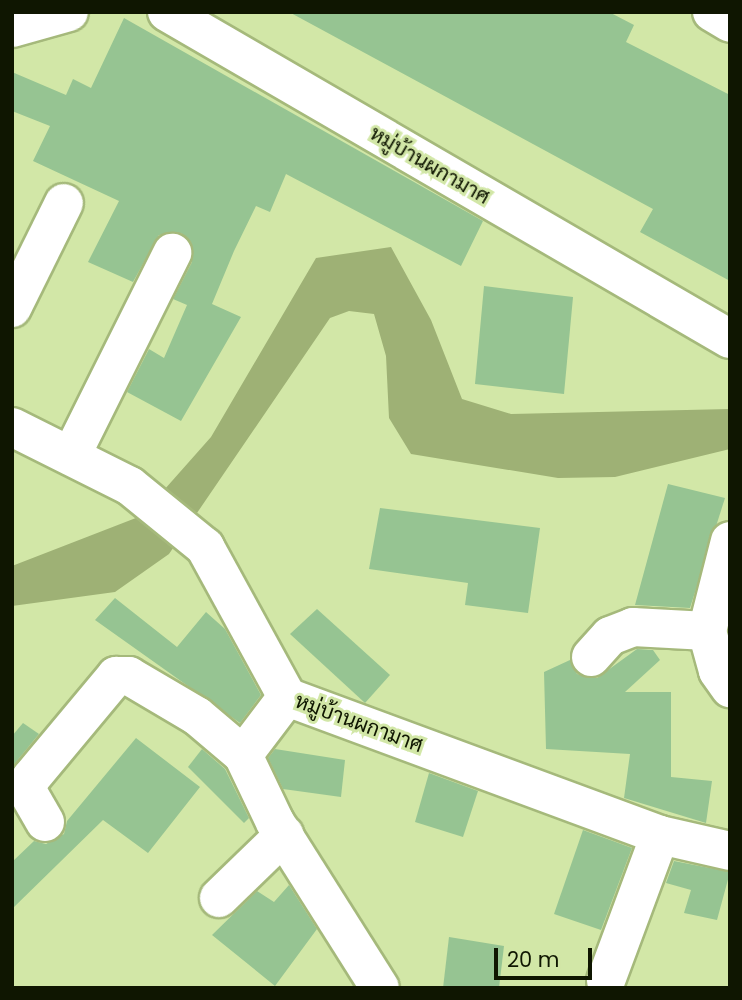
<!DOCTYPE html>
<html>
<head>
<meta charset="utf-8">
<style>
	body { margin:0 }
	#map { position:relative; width:742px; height:1000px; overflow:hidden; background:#d2e7a7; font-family:Poppins,Sarabun,sans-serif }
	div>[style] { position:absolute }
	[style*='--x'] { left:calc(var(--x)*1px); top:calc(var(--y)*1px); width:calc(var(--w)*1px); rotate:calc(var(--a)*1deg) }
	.water>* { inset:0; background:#9eb175 }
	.building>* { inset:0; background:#96c492 }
	.roads { filter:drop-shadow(2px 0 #a5b97b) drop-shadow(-2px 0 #a5b97b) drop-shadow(0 2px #a5b97b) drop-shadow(0 -2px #a5b97b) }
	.minor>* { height:38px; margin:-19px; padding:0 19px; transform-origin:19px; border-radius:19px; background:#fff }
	span { translate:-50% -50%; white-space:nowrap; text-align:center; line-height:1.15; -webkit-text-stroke:6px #d2e7a7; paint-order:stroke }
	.street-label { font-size:21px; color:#0f1601 }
	.frame { position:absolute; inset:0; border:14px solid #0f1601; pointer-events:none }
	.scale { position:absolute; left:494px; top:948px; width:98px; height:32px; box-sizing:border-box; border:4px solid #0f1601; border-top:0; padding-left:9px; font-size:21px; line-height:24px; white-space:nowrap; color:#0f1601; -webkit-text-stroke:5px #d2e7a7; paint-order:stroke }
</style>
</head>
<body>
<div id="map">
	<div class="water">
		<i style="clip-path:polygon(391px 247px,431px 320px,462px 399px,511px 414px,730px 409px,730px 449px,615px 477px,558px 478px,411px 454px,389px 418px,386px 356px,374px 314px,349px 311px,330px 318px,169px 554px,115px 592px,12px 606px,12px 566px,141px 516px,211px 437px,316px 258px)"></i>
	</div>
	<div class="building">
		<i style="clip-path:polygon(289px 12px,609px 12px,634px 25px,626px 42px,730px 95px,730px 281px,640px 232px,653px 209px)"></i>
		<i style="clip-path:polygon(124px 18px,483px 221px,461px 266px,286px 174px,270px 212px,256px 206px,234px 251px,212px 304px,241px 317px,181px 421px,127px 392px,149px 349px,164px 358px,187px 305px,173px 299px,192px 262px,191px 242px,181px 233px,159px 235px,133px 282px,88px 262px,119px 201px,33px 161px,50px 126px,12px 111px,12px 72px,66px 95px,73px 79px,91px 88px)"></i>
		<i style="clip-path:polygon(484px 286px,573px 297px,564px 394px,475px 384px)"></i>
		<i style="clip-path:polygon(668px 484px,725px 498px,690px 608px,635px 605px)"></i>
		<i style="clip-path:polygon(380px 508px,540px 528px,528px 613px,465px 605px,468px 583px,369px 569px)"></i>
		<i style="clip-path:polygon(115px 598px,177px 647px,206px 612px,225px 629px,261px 695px,240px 723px,95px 620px)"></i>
		<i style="clip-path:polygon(317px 609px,390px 675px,365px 703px,290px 634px)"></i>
		<i style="clip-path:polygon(637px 649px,653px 650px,660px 660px,625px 692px,671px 692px,671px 777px,712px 781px,706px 823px,624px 798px,630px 754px,546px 749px,544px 672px,570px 660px,577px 674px,597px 678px)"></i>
		<i style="clip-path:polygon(23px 723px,39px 734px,12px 767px,12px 736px)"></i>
		<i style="clip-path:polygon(136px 738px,200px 787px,148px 853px,103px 820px,12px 909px,12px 862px,34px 841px,46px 844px,64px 834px,67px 821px)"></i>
		<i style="clip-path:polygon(202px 749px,225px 769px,249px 818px,244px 823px,188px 767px)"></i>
		<i style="clip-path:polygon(275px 749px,345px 760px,341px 797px,283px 789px,268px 758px)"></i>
		<i style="clip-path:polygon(429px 773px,478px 791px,463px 837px,415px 822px)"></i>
		<i style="clip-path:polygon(583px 830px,632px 848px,601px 930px,554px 914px)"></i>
		<i style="clip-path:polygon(674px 861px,730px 872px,717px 920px,684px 913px,691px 890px,666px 883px)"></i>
		<i style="clip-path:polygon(289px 885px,317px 929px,275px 986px,212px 935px,257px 891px,274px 902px)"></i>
		<i style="clip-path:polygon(449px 937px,504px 946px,499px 988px,443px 988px)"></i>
	</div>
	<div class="roads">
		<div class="minor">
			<i style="--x:167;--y:12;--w:651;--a:30.15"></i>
			<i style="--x:712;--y:12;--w:21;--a:31"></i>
			<i style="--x:12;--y:28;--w:59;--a:-15.7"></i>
			<i style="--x:12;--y:308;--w:117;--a:-63.7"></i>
			<i style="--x:12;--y:427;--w:132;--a:26.6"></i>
			<i style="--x:130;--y:486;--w:97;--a:39.1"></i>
			<i style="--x:205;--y:547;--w:171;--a:61.3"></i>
			<i style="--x:287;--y:697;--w:398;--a:20.3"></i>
			<i style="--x:660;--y:835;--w:155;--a:110.4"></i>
			<i style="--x:72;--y:454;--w:225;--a:-63.5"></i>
			<i style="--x:730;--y:541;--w:93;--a:104.3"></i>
			<i style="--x:707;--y:631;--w:41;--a:74.6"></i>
			<i style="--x:718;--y:671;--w:21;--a:55"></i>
			<i style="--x:591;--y:657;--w:28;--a:-48"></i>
			<i style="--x:610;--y:636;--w:25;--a:-21"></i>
			<i style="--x:633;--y:627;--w:74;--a:3.1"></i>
			<i style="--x:287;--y:697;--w:73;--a:127.2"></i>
			<i style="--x:243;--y:755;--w:74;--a:64.5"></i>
			<i style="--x:275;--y:822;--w:196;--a:57.7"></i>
			<i style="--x:45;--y:822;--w:38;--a:-120"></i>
			<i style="--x:26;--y:789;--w:12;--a:-66"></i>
			<i style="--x:31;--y:778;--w:133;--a:-50.2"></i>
			<i style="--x:116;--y:676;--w:13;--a:0"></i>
			<i style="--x:129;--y:676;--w:79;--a:30.5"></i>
			<i style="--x:197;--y:716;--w:60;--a:40.3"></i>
			<i style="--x:660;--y:835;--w:72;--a:12.9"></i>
			<i style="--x:219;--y:898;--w:91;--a:-44.1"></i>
		</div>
	</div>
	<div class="street-label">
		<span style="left:430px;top:165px;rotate:30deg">หมู่บ้านผกามาศ</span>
		<span style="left:359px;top:723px;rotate:20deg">หมู่บ้านผกามาศ</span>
	</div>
	<div class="frame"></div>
	<div class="scale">20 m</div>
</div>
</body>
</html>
